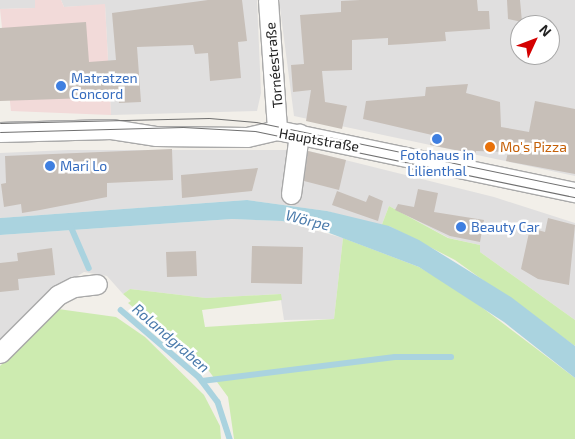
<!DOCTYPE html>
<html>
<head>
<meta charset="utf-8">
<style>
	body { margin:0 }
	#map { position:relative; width:575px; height:439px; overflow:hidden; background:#f2efe9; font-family:"Exo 2",sans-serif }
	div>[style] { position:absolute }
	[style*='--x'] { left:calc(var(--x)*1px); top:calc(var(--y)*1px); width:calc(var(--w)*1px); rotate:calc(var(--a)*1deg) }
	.residential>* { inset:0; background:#e0dfdf }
	.commercial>* { inset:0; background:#f2dad9 }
	.grass>* { inset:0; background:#cdebb0 }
	.water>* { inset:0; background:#aad3df }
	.stream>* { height:5.5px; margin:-2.75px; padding:0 2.75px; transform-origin:2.75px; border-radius:2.75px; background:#aad3df }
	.building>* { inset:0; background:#c7bfb8 }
	.roads { filter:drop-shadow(1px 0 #a9a9a9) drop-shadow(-1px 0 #a9a9a9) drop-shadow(0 1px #a9a9a9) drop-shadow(0 -1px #a9a9a9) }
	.minor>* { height:19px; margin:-9.5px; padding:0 9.5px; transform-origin:9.5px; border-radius:9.5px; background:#fff }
	.tram>* { height:1px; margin:-0.5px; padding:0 0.5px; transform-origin:0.5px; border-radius:0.5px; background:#707070 }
	.dots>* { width:14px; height:14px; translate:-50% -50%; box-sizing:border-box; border:2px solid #fff; border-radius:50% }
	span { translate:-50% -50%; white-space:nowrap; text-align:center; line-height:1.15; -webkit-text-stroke:5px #fff; paint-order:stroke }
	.street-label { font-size:14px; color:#222 }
	.shop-label { font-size:14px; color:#366cbe }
	.left { translate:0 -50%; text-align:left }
	.food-label { font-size:14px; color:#c56008 }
	.water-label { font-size:15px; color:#4a7aab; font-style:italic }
	.north { position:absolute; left:510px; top:15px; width:50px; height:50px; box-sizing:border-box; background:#fff; border:1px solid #a7a7a7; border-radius:50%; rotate:47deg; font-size:14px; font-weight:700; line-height:20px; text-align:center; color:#222 }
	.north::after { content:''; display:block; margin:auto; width:18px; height:22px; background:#d40000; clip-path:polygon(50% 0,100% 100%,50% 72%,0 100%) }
</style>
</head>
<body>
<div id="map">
	<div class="residential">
		<i style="clip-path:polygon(0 0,35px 0,36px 8px,0 9px)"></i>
		<i style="clip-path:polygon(61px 0,257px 0,261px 93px,257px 111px,111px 115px,105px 5px,64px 7px)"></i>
		<i style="clip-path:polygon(evenodd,279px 0,575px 0,575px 176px,294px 116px,279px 0,520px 25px,550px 25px,550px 55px,520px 55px,520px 25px)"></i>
		<i style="clip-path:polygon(68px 150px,305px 150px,494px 197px,575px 223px,575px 320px,480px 252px,480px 245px,449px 238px,389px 206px,381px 227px,327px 211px,247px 200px,0 218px,0 153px)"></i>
		<i style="clip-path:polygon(232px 219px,282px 221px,343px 238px,334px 319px,284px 320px,280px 294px,206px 298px,130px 289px,123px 294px,107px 276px,84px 272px,58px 288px,0 342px,0 235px)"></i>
	</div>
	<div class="commercial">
		<i style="clip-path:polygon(35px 0,61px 0,64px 7px,105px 4px,111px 115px,11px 111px,0 9px,35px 8px)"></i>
	</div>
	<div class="grass">
		<i style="clip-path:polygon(389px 206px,448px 238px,480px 245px,480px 252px,575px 320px,575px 346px,455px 260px,389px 226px,381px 227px)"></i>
		<i style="clip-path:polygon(343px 238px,419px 267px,463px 293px,575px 378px,575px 439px,234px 439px,228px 397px,209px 371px,128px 303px,131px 301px,123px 294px,130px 289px,206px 298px,281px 294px,282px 300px,202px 310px,205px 327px,334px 319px)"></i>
		<i style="clip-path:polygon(58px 309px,116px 317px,145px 337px,204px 395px,220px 426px,221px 439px,0 439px,0 366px)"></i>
	</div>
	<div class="water">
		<i style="clip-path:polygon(247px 200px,327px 211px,389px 226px,419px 240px,511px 297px,575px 346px,575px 378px,504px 322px,419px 267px,324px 231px,282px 221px,232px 219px,0 235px,0 218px)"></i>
	</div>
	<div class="stream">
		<i style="--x:70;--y:224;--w:48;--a:66.6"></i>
		<i style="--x:121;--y:310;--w:103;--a:40.7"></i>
		<i style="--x:199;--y:377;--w:31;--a:53"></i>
		<i style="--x:218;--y:402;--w:39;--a:72"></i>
		<i style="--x:202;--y:381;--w:194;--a:-7.1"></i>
		<i style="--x:395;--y:357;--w:56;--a:0"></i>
	</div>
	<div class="building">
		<i style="clip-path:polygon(208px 0,242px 0,247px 41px,238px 42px,241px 78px,210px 81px,208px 53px,195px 54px,193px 45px,137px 47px,141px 102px,119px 103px,118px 97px,0 101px,0 28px,86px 22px,89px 62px,116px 60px,112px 13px)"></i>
		<i style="clip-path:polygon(360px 0,477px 0,478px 11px,489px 11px,490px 29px,445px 32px,446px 41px,406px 44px,388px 45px,388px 38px,352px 40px,352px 70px,322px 71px,325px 102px,347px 106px,342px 129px,306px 121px,311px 90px,293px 92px,291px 65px,304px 64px,300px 15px,341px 12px,341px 1px)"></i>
		<i style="clip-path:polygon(507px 0,520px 0,522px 22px,508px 19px)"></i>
		<i style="clip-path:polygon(468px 84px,466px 93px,500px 102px,501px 127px,529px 132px,535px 101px,575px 109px,575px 174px,506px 161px,508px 152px,476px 151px,475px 154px,430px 145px,432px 135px,363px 119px,366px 101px,425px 96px,426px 87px)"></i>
		<i style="clip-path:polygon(172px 149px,173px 180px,107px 183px,107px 197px,40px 210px,22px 213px,21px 204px,4px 207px,1px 184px,6px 183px,5px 156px)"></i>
		<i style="clip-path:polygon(308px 151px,346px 160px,339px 190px,304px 181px)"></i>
		<i style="clip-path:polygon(258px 168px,252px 191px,182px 198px,181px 175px)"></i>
		<i style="clip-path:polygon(418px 189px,438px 193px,434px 212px,484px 220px,480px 242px,450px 236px,395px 210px,398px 204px,414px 207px)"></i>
		<i style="clip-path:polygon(337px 191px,366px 202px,369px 195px,383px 201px,378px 221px,332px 205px)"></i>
		<i style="clip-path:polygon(548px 218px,575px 225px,569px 285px,538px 279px,521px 269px,530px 228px,545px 232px)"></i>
		<i style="clip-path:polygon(252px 246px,303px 247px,302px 284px,251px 283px)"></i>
		<i style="clip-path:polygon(52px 248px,55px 275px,18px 279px,19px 290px,0 292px,0 263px,18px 261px,17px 253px)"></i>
		<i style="clip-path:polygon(196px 251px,197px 276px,167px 277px,166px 252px)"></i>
	</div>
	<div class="roads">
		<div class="minor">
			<i style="--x:268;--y:0;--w:130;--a:86"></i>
			<i style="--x:0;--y:132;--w:111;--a:-1.5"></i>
			<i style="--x:111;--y:129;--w:46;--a:8.8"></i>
			<i style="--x:156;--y:136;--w:91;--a:0.6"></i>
			<i style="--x:247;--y:137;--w:31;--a:-13"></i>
			<i style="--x:277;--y:130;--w:304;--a:11.8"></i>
			<i style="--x:291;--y:194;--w:61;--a:-82.4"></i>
			<i style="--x:0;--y:353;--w:82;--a:-45"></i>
			<i style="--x:58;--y:295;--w:18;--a:-27"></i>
			<i style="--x:74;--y:287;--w:23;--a:-7"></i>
		</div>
	</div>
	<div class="tram">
		<i style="--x:0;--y:123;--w:209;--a:-1.4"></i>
		<i style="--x:209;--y:118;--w:47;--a:4.9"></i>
		<i style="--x:256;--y:122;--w:326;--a:11.7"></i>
		<i style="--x:0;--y:132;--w:183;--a:-1.6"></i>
		<i style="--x:183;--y:127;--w:72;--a:3.2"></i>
		<i style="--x:255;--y:131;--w:327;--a:11.7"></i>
	</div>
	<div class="dots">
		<i style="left:61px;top:86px;background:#3f7fe0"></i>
		<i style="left:437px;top:139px;background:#3f7fe0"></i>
		<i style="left:490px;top:147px;background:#e8710a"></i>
		<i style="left:50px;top:166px;background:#3f7fe0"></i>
		<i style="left:461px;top:227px;background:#3f7fe0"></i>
	</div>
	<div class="street-label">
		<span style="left:274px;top:65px;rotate:-95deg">Tornéestraße</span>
		<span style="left:319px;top:140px;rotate:10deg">Hauptstraße</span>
	</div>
	<div class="shop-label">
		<span class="left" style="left:71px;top:86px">Matratzen<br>Concord</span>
		<span style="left:437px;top:163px">Fotohaus in<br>Lilienthal</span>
		<span class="left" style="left:60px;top:166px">Mari Lo</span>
		<span class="left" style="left:471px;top:227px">Beauty Car</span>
	</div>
	<div class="food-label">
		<span class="left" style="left:500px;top:147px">Mo's Pizza</span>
	</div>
	<div class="water-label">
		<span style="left:308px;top:220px;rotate:14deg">Wörpe</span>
		<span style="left:171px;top:338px;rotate:41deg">Rolandgraben</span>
	</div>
	<div class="north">N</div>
</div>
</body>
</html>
